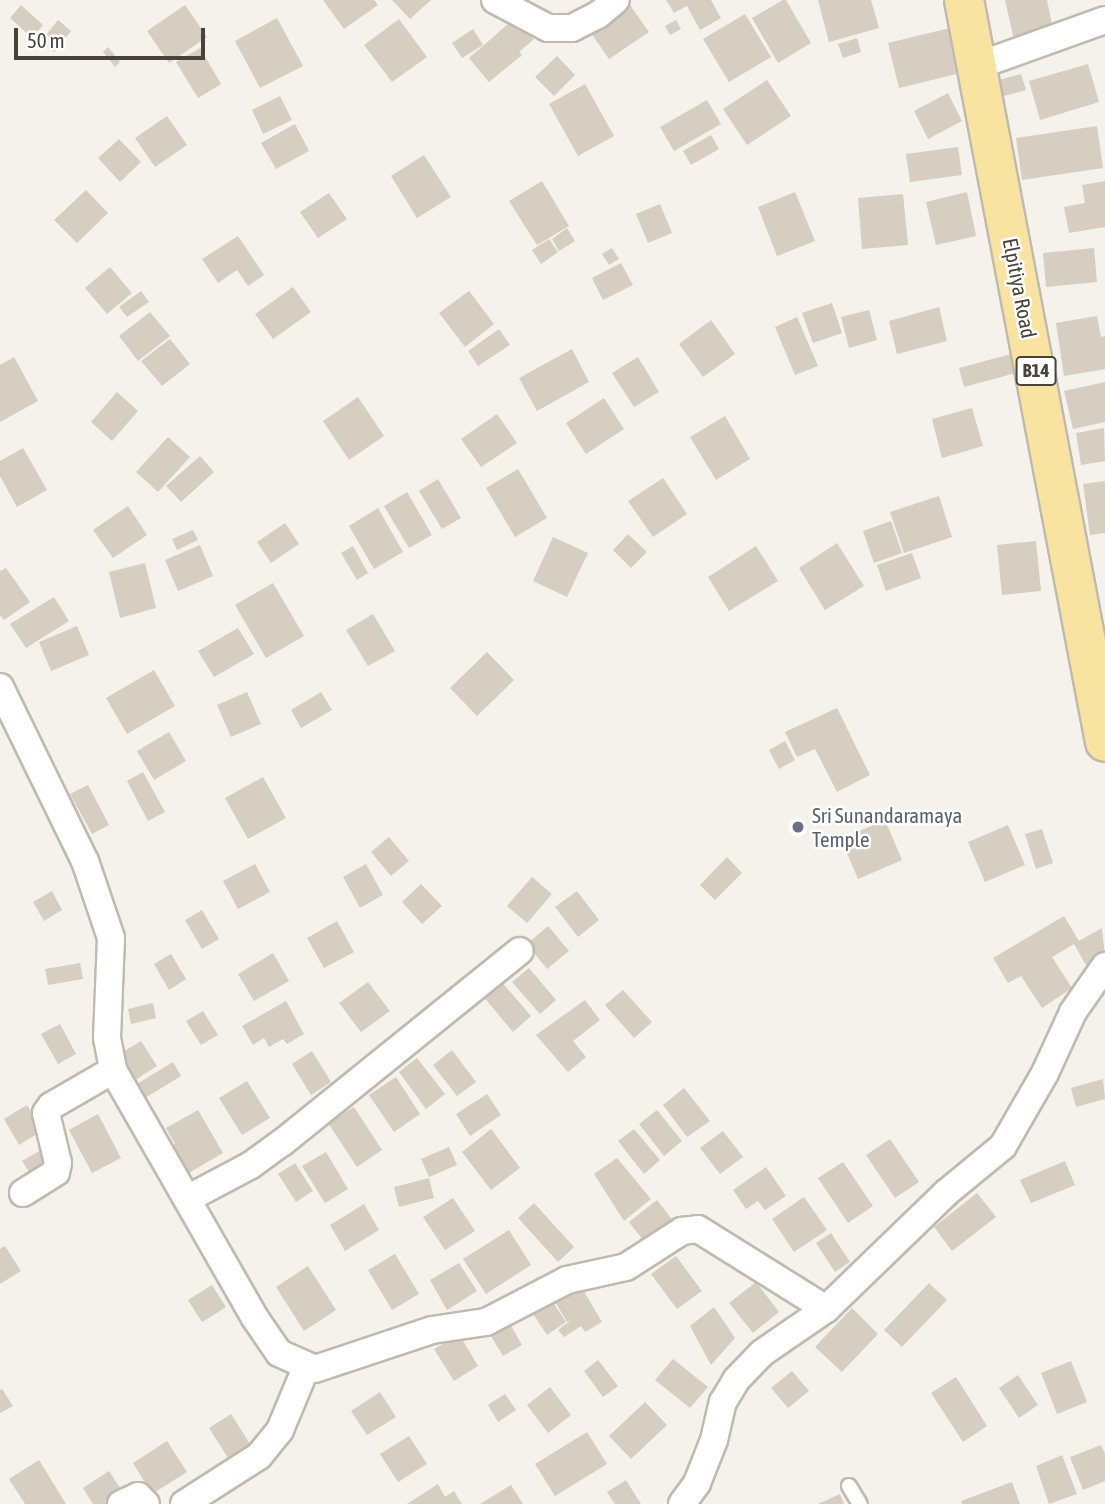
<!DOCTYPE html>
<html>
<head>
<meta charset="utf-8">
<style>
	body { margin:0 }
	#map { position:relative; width:1105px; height:1504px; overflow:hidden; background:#f4f2eb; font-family:"Asap Condensed",sans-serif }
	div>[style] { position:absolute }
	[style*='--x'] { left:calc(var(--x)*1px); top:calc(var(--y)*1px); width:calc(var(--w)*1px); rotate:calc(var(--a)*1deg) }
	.building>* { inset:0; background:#d5cec1 }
	.roads { filter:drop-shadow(2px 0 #c0baae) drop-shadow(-2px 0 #c0baae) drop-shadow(0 2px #c0baae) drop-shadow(0 -2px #c0baae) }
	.service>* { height:14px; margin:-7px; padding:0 7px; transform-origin:7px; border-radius:7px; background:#fff }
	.minor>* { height:26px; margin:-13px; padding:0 13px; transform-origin:13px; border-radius:13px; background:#fff }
	.primary>* { height:38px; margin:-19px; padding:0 19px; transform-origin:19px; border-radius:19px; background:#f8e4a0 }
	.dots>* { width:19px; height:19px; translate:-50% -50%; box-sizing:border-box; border:4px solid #fff; border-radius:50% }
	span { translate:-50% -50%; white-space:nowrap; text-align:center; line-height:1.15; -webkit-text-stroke:5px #fff; paint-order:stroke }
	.shield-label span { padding:2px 5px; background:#fff; border:2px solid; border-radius:5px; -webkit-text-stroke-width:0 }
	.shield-label { font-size:19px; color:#484339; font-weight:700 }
	.street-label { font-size:21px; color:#484339 }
	.worship-label { font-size:21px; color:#5b616d }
	.left { translate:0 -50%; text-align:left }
	.scale { position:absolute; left:14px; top:28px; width:191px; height:32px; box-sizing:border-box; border:4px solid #484339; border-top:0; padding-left:9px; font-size:21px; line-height:24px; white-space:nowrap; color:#484339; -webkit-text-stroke:5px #fff; paint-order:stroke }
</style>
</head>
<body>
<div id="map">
	<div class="building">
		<i style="clip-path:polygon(323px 0,374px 0,378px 5px,344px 29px)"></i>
		<i style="clip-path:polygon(392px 0,431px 0,410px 19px)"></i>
		<i style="clip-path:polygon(666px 0,711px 0,721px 18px,700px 30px,687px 6px,674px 13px)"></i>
		<i style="clip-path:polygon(783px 0,786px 0,811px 43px,778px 63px,752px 18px)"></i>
		<i style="clip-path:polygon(818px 0,871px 0,879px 28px,829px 42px)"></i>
		<i style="clip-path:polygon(1005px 0,1047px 0,1054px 34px,1015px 44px)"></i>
		<i style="clip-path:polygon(21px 5px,43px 25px,32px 38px,10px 18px)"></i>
		<i style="clip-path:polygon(185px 5px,207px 37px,169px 63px,147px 31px)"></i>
		<i style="clip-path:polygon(630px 5px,649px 32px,609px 59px,591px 33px)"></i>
		<i style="clip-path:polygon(745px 14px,771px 57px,729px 82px,703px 39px)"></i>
		<i style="clip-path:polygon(277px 18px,303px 66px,260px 88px,235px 41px)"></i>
		<i style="clip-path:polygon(515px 18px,534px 39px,519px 52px,522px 55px,489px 82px,469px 58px)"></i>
		<i style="clip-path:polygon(399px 19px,427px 57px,392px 82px,364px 45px)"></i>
		<i style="clip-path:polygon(58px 20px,71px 31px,54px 52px,41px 41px)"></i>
		<i style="clip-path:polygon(676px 20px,681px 29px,670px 35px,665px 26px)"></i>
		<i style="clip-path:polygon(958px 26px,969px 71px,899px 88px,888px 43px)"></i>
		<i style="clip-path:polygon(473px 29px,483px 45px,462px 58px,452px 43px)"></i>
		<i style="clip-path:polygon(857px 38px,861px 52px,843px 58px,838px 44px)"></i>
		<i style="clip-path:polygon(108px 47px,120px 62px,115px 67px,103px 52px)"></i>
		<i style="clip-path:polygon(200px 48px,221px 84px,198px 98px,176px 62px)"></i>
		<i style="clip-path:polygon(557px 56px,575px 75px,554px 96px,535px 77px)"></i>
		<i style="clip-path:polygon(1088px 64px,1099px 102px,1040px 120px,1029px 81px)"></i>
		<i style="clip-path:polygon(1021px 74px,1026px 90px,1000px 97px,995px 81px)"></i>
		<i style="clip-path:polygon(767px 80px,791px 116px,747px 145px,723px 109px)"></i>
		<i style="clip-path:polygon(585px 84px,614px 136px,578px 156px,549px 104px)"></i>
		<i style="clip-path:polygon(948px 93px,962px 121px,928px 139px,914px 111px)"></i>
		<i style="clip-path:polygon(280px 96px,292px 120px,263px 134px,252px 110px)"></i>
		<i style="clip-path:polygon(707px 100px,721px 124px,674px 151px,660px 127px)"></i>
		<i style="clip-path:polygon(167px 116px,187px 145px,155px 167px,135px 138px)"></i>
		<i style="clip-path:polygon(295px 124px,309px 151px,276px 169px,261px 143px)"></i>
		<i style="clip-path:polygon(1097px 126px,1103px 168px,1022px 180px,1016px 138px)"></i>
		<i style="clip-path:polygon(711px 135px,719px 149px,691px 165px,683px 151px)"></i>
		<i style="clip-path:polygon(119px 139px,141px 162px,120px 182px,98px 158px)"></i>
		<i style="clip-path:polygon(958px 147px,962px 175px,910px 182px,906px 154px)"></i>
		<i style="clip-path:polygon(424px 155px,451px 197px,417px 218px,391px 176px)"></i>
		<i style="clip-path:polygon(542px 181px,569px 226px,537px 245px,509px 201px)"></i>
		<i style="clip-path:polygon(1105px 181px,1105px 227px,1069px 233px,1064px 207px,1085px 203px,1082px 185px)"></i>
		<i style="clip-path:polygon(86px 190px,108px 213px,77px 243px,54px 220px)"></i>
		<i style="clip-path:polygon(795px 192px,815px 241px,777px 256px,758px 207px)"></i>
		<i style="clip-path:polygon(967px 192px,976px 236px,936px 245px,926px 202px)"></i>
		<i style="clip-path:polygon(329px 193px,347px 219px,318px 238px,300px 212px)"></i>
		<i style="clip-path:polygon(903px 194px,908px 245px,862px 249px,858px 198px)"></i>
		<i style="clip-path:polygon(660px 204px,672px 233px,648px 243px,636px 214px)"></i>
		<i style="clip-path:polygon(567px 228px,575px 241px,559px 251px,552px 239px)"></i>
		<i style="clip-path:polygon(238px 236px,264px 275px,248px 286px,237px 270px,218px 283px,202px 259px)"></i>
		<i style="clip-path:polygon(549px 239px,558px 252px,541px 264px,532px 250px)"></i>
		<i style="clip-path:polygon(612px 248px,619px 259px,609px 265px,602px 254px)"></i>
		<i style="clip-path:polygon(1094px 248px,1097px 282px,1046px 287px,1043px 253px)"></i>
		<i style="clip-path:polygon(621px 263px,633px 285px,603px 300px,592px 278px)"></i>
		<i style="clip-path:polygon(110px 267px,132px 293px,107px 314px,85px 288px)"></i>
		<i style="clip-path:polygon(293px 287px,311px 312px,273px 339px,255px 314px)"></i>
		<i style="clip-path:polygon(141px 291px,149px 302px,127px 317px,119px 307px)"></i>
		<i style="clip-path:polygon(469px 291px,494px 324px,465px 347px,439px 313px)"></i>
		<i style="clip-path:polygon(832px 303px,842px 333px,813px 343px,802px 313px)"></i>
		<i style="clip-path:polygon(939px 307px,947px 341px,897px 354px,889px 321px)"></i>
		<i style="clip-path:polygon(869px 310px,877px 340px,849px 348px,841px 317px)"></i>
		<i style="clip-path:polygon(150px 312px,170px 336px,138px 361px,119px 336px)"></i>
		<i style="clip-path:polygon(1097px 316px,1101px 337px,1105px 336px,1105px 369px,1064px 376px,1056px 323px)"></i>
		<i style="clip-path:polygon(797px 317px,818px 366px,795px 375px,775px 327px)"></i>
		<i style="clip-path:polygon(711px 320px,735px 354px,703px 377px,679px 344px)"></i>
		<i style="clip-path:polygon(499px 329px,510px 345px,478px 366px,468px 351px)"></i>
		<i style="clip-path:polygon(170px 339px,190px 364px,162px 386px,141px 361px)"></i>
		<i style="clip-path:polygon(572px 349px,589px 382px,537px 411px,519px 378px)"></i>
		<i style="clip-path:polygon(1011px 354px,1016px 373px,964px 387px,959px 368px)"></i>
		<i style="clip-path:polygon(14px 357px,38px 401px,0 422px,0 365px)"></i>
		<i style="clip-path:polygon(638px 357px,659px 392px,634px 407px,612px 373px)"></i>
		<i style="clip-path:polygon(1105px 382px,1105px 422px,1073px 429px,1064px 391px)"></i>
		<i style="clip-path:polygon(117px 392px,138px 411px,112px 441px,91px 422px)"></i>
		<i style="clip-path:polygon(358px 397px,384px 436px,349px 460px,323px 421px)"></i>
		<i style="clip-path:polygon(604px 398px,624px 429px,586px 454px,566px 423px)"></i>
		<i style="clip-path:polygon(972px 408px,983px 446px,942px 458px,932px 419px)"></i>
		<i style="clip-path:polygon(497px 414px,517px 443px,481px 467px,461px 439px)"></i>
		<i style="clip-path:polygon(725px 416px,750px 459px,716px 480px,690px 437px)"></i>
		<i style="clip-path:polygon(1104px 428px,1105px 461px,1081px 465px,1076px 433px)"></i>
		<i style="clip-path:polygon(168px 437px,190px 457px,158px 492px,136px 472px)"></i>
		<i style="clip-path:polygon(23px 448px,47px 490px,17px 507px,0 476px,0 461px)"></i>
		<i style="clip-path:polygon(200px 456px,214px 472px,181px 502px,166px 486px)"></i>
		<i style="clip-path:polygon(518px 469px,547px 518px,515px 537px,486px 488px)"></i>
		<i style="clip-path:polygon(663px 478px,687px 514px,653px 537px,628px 501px)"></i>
		<i style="clip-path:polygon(438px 479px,461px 518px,442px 529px,419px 491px)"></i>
		<i style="clip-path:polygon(1105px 481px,1105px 533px,1090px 535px,1083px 484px)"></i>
		<i style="clip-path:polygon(407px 492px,432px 535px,409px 548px,384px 506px)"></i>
		<i style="clip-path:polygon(939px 496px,952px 537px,904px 553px,890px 512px)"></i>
		<i style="clip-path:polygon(128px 506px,147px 535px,113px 558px,93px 530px)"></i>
		<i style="clip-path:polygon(378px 508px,403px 552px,374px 569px,349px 526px)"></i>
		<i style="clip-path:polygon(891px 521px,902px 553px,874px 563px,863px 531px)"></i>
		<i style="clip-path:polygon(285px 523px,299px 544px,271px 563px,257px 542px)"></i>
		<i style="clip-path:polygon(193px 530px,198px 540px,177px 550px,172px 539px)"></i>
		<i style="clip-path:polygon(628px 534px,647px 552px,631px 568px,613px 550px)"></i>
		<i style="clip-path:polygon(553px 537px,588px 553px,567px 597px,533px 581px)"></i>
		<i style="clip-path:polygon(1036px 541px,1041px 591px,1002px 595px,997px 545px)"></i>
		<i style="clip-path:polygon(837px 543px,864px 586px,825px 610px,799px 568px)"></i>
		<i style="clip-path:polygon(200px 545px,213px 576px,178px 591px,165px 560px)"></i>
		<i style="clip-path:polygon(353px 546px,368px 573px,357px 580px,341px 553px)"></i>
		<i style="clip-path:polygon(756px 546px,778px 581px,729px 611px,708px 577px)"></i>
		<i style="clip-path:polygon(912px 553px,921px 578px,886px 591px,877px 565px)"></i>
		<i style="clip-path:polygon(145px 563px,156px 608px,120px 618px,109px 572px)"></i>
		<i style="clip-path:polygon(6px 568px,30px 602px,4px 620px,0 615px,0 571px)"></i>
		<i style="clip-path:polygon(273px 583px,304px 636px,266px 658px,235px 605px)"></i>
		<i style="clip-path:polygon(54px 597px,69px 621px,26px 648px,10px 624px)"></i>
		<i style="clip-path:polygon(373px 614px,395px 651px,368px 666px,346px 630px)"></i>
		<i style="clip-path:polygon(77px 626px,89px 655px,51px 671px,39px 642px)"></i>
		<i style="clip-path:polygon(238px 628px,254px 654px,214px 677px,198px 651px)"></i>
		<i style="clip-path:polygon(487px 652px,514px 680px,477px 716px,450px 688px)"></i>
		<i style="clip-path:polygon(154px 670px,175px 706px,127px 734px,106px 698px)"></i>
		<i style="clip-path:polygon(247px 692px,261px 724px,231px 737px,217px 705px)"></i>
		<i style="clip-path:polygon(321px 692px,332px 710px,301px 728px,291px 710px)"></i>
		<i style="clip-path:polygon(837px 708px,870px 775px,837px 792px,815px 749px,797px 757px,785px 732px)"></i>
		<i style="clip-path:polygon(169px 732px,186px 761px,154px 780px,137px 751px)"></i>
		<i style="clip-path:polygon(785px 741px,795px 760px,779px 769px,769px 750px)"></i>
		<i style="clip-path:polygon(143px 772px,165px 812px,148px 821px,127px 781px)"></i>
		<i style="clip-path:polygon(263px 777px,286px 818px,248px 839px,225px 798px)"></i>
		<i style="clip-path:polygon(88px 785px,109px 825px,92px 834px,70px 794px)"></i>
		<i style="clip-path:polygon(885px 820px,902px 860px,858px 879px,841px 839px)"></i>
		<i style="clip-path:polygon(1008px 825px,1025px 865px,985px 882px,968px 842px)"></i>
		<i style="clip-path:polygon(1042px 829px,1053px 863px,1036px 869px,1025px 834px)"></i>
		<i style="clip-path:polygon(389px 837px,409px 861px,391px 876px,371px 852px)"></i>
		<i style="clip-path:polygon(727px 857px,742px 873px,715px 900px,700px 885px)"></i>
		<i style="clip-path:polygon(255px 864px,270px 892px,238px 909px,223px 881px)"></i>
		<i style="clip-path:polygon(366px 864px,383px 895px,360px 908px,343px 877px)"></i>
		<i style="clip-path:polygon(532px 877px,552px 894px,527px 923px,507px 906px)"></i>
		<i style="clip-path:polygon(421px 884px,442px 906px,422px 924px,402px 902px)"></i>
		<i style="clip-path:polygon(52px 891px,62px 910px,44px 921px,33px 902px)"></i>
		<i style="clip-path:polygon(577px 891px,599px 920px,578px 937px,555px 907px)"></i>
		<i style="clip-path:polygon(202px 910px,219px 939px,202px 949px,185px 920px)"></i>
		<i style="clip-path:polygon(1064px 916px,1079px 941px,1102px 928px,1105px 957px,1087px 967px,1074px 944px,1052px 957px,1072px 988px,1042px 1008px,1021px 976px,1008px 983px,993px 958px)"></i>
		<i style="clip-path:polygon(337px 921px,354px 952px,324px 968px,307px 938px)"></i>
		<i style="clip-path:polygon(548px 926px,569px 951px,547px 969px,527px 944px)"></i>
		<i style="clip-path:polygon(273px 953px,289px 981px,254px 1001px,238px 974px)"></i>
		<i style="clip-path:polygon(171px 954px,186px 979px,169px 990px,154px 964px)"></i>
		<i style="clip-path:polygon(80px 963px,83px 979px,48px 985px,45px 969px)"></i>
		<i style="clip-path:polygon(529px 968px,556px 1000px,540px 1014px,512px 982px)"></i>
		<i style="clip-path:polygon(501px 981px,531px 1016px,513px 1032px,483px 996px)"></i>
		<i style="clip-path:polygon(368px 982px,390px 1011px,361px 1032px,339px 1003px)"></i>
		<i style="clip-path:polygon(623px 990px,652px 1022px,634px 1038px,605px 1005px)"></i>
		<i style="clip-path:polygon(585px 1000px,600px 1020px,573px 1041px,586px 1057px,568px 1072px,536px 1035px)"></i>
		<i style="clip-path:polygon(286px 1001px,304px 1034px,287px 1044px,283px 1039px,269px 1047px,264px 1038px,253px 1045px,242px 1026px)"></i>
		<i style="clip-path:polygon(153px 1003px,156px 1018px,131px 1024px,128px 1009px)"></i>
		<i style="clip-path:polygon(203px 1011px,218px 1035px,201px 1045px,186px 1021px)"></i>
		<i style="clip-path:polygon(60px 1024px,76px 1054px,58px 1064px,41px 1034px)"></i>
		<i style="clip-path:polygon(141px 1041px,157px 1066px,132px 1082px,116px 1056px)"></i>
		<i style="clip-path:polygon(452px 1050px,476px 1082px,457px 1096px,433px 1065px)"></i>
		<i style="clip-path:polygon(312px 1051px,331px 1082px,311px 1095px,292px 1064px)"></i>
		<i style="clip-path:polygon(417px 1058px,445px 1094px,426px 1109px,399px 1072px)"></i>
		<i style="clip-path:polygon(173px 1062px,181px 1076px,145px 1098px,137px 1084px)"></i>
		<i style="clip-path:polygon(396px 1077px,420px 1114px,394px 1132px,369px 1095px)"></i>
		<i style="clip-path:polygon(1103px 1079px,1105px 1099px,1076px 1107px,1071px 1088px)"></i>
		<i style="clip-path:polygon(247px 1081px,270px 1118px,242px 1135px,219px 1098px)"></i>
		<i style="clip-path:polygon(684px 1088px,710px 1121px,687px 1137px,663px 1105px)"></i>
		<i style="clip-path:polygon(487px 1094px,501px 1115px,470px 1136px,456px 1114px)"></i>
		<i style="clip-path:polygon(27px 1105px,43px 1130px,19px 1145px,4px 1119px)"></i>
		<i style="clip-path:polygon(354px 1107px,382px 1150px,357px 1167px,328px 1123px)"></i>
		<i style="clip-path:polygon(198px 1110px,223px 1153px,187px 1174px,170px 1147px,175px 1144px,166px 1128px)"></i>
		<i style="clip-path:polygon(657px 1110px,682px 1141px,664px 1156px,639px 1124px)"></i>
		<i style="clip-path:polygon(98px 1114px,121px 1158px,92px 1173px,69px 1130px)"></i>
		<i style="clip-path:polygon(491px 1129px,520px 1168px,491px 1190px,462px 1152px)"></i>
		<i style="clip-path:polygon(634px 1129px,660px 1160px,644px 1174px,618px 1141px)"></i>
		<i style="clip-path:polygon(723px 1131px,743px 1157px,720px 1174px,700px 1148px)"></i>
		<i style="clip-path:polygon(890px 1139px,919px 1182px,895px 1198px,866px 1155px)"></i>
		<i style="clip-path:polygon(449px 1147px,457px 1165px,429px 1177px,421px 1159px)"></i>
		<i style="clip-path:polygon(41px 1150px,49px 1163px,31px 1175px,22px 1161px)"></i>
		<i style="clip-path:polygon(326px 1152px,348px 1189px,325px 1203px,302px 1166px)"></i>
		<i style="clip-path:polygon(617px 1158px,651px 1199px,624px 1221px,594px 1174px)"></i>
		<i style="clip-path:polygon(1065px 1161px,1075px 1185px,1031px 1203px,1020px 1180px)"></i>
		<i style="clip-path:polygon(843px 1162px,873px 1206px,848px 1223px,818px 1178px)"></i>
		<i style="clip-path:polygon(295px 1163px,313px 1191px,296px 1202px,278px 1174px)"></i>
		<i style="clip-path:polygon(766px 1167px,786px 1196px,765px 1210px,758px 1201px,746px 1209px,733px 1190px)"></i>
		<i style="clip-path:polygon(429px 1178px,434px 1198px,399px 1207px,394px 1187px)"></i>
		<i style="clip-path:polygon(977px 1193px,996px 1217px,952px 1251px,934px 1227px)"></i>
		<i style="clip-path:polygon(804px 1197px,827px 1230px,794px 1252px,772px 1219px)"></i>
		<i style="clip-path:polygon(453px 1198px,475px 1231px,445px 1250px,423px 1217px)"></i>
		<i style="clip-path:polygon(657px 1200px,674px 1222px,646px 1244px,629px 1222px)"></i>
		<i style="clip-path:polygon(534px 1203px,574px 1247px,558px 1262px,518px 1218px)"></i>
		<i style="clip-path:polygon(364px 1204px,379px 1230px,345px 1251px,330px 1225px)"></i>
		<i style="clip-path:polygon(509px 1230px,531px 1265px,486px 1294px,463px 1259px)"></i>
		<i style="clip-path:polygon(831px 1233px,850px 1262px,835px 1272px,816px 1243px)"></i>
		<i style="clip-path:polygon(5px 1246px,21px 1271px,0 1284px,0 1249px)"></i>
		<i style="clip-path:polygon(395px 1254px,419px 1294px,392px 1310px,368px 1270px)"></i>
		<i style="clip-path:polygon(676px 1256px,702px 1291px,677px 1309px,651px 1274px)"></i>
		<i style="clip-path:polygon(459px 1263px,477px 1291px,447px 1310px,430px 1280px)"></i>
		<i style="clip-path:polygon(308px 1266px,336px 1310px,304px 1331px,276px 1287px)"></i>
		<i style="clip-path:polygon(756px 1282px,779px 1312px,753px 1333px,729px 1303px)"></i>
		<i style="clip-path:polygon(929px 1283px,947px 1300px,902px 1347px,884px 1330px)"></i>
		<i style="clip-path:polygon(212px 1285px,226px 1307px,202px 1322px,188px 1300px)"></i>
		<i style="clip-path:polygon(582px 1288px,602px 1322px,585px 1332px,581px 1326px,564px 1337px,558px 1330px,571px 1320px,567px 1322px,554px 1300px,563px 1294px,566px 1298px)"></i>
		<i style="clip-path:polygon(552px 1301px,566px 1322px,547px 1335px,533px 1314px)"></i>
		<i style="clip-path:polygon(714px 1307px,735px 1338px,711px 1365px,690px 1326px)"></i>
		<i style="clip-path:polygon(852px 1308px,878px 1334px,842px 1372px,815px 1347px)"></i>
		<i style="clip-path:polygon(510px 1324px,522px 1345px,503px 1356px,491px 1336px)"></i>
		<i style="clip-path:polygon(459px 1334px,478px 1366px,454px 1381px,434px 1349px)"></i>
		<i style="clip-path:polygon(673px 1359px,708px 1387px,690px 1408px,655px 1380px)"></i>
		<i style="clip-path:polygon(598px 1360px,618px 1386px,603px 1397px,584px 1371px)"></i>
		<i style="clip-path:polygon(1071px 1361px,1087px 1402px,1057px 1414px,1041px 1373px)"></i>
		<i style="clip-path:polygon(792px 1371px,809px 1391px,788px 1408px,771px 1388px)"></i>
		<i style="clip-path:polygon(1018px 1375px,1038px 1405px,1019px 1418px,999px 1388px)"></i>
		<i style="clip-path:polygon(956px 1377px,987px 1426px,963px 1442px,931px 1393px)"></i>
		<i style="clip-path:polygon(550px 1387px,571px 1415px,548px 1433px,527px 1405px)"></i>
		<i style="clip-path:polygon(2px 1389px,13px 1406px,0 1413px,0 1390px)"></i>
		<i style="clip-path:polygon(380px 1392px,396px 1417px,367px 1435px,351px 1411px)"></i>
		<i style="clip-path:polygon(505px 1394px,516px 1410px,498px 1422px,488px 1405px)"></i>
		<i style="clip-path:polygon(645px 1402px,667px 1425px,631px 1459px,609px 1436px)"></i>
		<i style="clip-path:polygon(231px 1414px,252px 1447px,230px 1461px,209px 1428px)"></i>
		<i style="clip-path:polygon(587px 1432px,607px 1464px,555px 1496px,535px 1464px)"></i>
		<i style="clip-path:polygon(409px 1436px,427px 1464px,398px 1482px,380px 1454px)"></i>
		<i style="clip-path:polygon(167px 1441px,187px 1472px,152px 1494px,133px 1463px)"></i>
		<i style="clip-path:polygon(1101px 1445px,1105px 1454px,1105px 1481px,1083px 1490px,1070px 1457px)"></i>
		<i style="clip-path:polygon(1062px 1455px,1077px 1494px,1049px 1504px,1036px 1466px)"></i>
		<i style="clip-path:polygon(39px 1460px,66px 1504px,25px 1504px,9px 1479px)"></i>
		<i style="clip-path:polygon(109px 1471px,124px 1494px,108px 1504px,93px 1504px,83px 1488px)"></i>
		<i style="clip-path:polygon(626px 1480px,641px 1504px,615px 1504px,607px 1492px)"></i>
		<i style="clip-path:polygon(1012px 1482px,1020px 1504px,962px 1504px,961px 1501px)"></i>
		<i style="clip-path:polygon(438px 1484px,445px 1497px,454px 1491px,462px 1504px,407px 1504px)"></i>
		<i style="clip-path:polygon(511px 1485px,523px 1504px,480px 1504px)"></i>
		<i style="clip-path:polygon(840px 1494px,844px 1504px,818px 1504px)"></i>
	</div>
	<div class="roads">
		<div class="service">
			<i style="--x:849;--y:1486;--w:21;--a:59"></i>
		</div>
		<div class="minor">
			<i style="--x:495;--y:0;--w:60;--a:27.8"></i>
			<i style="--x:548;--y:28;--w:24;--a:0"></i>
			<i style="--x:572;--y:28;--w:29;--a:-27"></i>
			<i style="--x:598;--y:15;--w:23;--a:-40"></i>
			<i style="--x:977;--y:66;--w:136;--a:-19.8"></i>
			<i style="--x:0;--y:687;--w:194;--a:64"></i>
			<i style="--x:85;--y:861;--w:81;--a:71.3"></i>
			<i style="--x:111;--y:938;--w:100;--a:92.3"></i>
			<i style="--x:107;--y:1038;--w:33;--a:79"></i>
			<i style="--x:113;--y:1070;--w:286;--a:60.2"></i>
			<i style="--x:255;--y:1318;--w:42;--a:55.6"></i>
			<i style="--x:279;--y:1353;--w:39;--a:24"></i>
			<i style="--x:315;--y:1369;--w:123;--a:-18.4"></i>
			<i style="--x:432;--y:1330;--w:55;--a:-8.4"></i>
			<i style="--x:486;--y:1322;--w:91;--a:-27.4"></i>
			<i style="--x:567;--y:1280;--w:60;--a:-12.4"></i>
			<i style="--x:626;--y:1267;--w:67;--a:-32.7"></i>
			<i style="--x:682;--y:1231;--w:16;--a:-7"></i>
			<i style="--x:698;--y:1229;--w:151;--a:32"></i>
			<i style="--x:23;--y:1193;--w:39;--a:-32"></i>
			<i style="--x:56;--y:1172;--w:9;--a:-77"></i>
			<i style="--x:58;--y:1163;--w:51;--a:-103.5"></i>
			<i style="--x:46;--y:1113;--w:9;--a:-54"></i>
			<i style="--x:51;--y:1106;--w:72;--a:-30.1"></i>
			<i style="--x:187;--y:1199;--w:72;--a:-28"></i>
			<i style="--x:251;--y:1165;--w:39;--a:-36"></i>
			<i style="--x:283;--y:1142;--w:304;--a:-38.9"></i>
			<i style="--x:121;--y:1504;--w:19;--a:-25"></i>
			<i style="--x:138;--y:1496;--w:11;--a:45"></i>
			<i style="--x:184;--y:1504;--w:89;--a:-32.6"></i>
			<i style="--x:259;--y:1456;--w:33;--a:-51"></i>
			<i style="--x:280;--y:1430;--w:70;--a:-67.4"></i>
			<i style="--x:682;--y:1504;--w:26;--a:-54"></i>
			<i style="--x:697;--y:1483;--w:46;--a:-68.4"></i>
			<i style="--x:714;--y:1440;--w:39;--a:-77"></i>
			<i style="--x:723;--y:1402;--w:26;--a:-59"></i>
			<i style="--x:736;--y:1380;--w:37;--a:-46"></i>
			<i style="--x:762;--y:1353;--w:78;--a:-34.5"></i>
			<i style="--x:826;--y:1309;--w:167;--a:-44"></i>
			<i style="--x:946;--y:1193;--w:74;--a:-39.5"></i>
			<i style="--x:1003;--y:1146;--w:84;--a:-60.1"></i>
			<i style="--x:1045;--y:1073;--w:67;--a:-65.3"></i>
			<i style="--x:1073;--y:1012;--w:56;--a:-55.2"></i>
		</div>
		<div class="primary">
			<i style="--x:964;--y:0;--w:755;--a:79.24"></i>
		</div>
	</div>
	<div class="dots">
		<i style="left:798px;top:827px;background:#6b7280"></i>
	</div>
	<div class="shield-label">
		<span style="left:1036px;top:371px">B14</span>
	</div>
	<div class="street-label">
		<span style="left:1020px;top:288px;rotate:79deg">Elpitiya Road</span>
	</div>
	<div class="worship-label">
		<span class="left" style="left:812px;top:827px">Sri Sunandaramaya<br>Temple</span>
	</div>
	<div class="scale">50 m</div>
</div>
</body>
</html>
